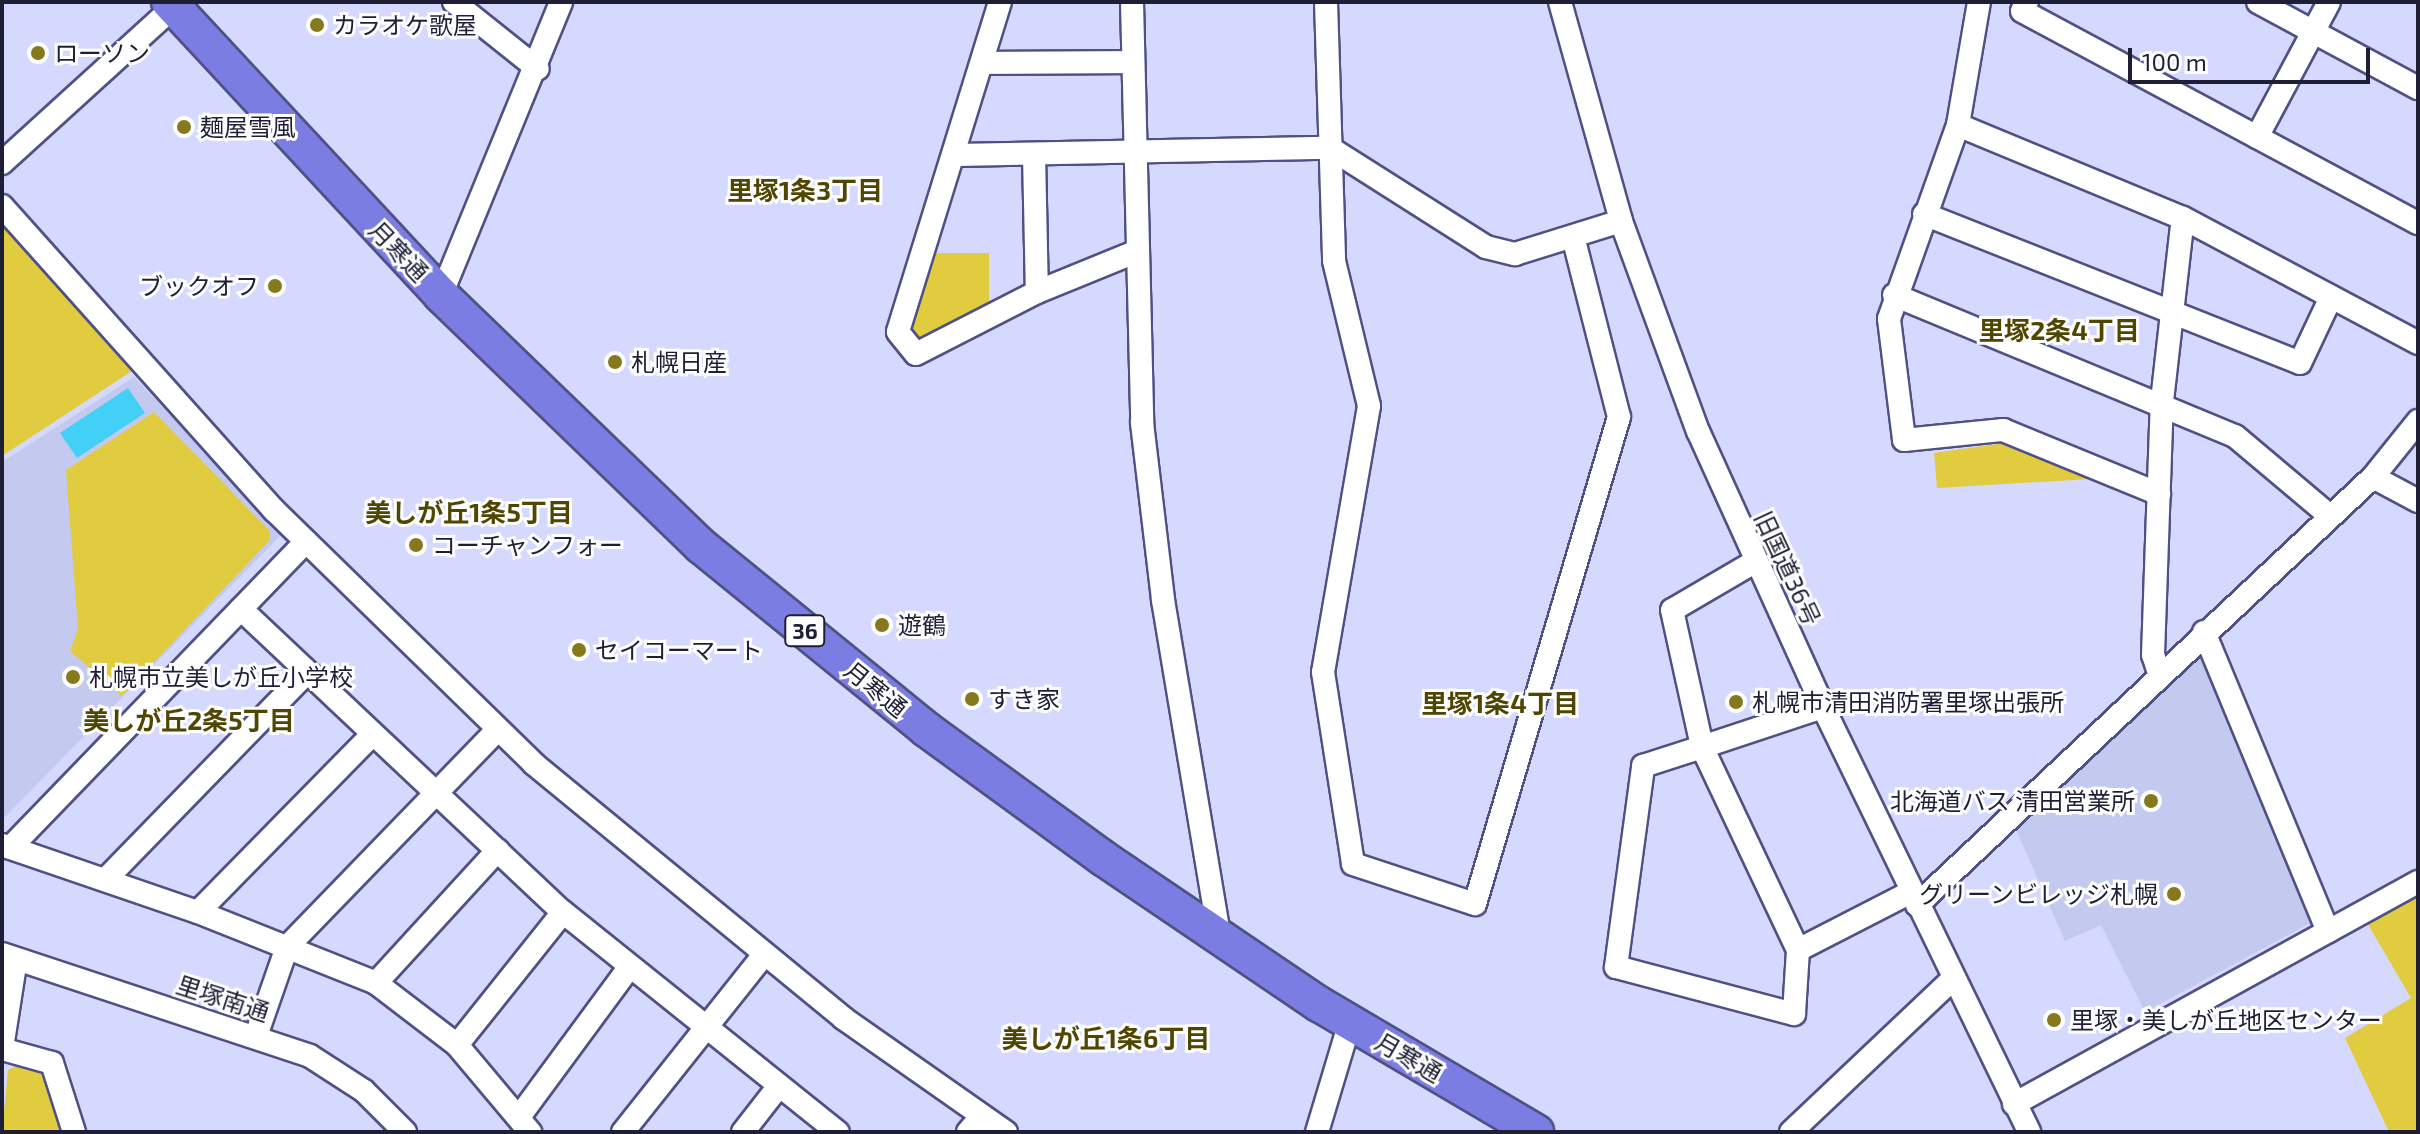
<!DOCTYPE html>
<html>
<head>
<meta charset="utf-8">
<style>
	body { margin:0 }
	#map { position:relative; width:2420px; height:1134px; overflow:hidden; background:#d5d9fe; font-family:"Exo 2","Noto Sans JP",sans-serif }
	div>[style] { position:absolute }
	[style*='--x'] { left:calc(var(--x)*1px); top:calc(var(--y)*1px); width:calc(var(--w)*1px); rotate:calc(var(--a)*1deg) }
	.built>* { inset:0; background:#c4c9f0 }
	.green>* { inset:0; background:#e1cc3f }
	.water>* { inset:0; background:#43d0f7 }
	.roads { filter:drop-shadow(2px 0 #4f5185) drop-shadow(-2px 0 #4f5185) drop-shadow(0 2px #4f5185) drop-shadow(0 -2px #4f5185) }
	.minor>* { height:22px; margin:-11px; padding:0 11px; transform-origin:11px; border-radius:11px; background:#fff }
	.highway>* { height:34px; margin:-17px; padding:0 17px; transform-origin:17px; border-radius:17px; background:#7b7de2 }
	.dots>* { width:22px; height:22px; translate:-50% -50%; box-sizing:border-box; border:4px solid #fdfdfd; border-radius:50% }
	span { translate:-50% -50%; white-space:nowrap; text-align:center; line-height:1.15; -webkit-text-stroke:6px #fdfdfd; paint-order:stroke }
	.shield-label span { padding:2px 6px; background:#fdfdfd; border:2px solid; border-radius:6px; -webkit-text-stroke-width:0 }
	.shield-label { font-size:22px; color:#1e1f36; font-weight:700 }
	.poi-label { font-size:24px; color:#1e1f36 }
	.left { translate:0 -50%; text-align:left }
	.right { translate:-100% -50%; text-align:right }
	.street-label { font-size:24px; color:#1e1f36 }
	.neighbourhood-label { font-size:26px; color:#504603; font-weight:700 }
	.frame { position:absolute; inset:0; border:4px solid #1e1f36; pointer-events:none }
	.scale { position:absolute; left:2128px; top:48px; width:242px; height:36px; box-sizing:border-box; border:4px solid #1e1f36; border-top:0; padding-left:10px; font-size:24px; line-height:28px; white-space:nowrap; color:#1e1f36; -webkit-text-stroke:6px #fdfdfd; paint-order:stroke }
</style>
</head>
<body>
<div id="map">
	<div class="built">
		<i style="clip-path:polygon(134px 377px,280px 529px,281px 535px,2px 820px,2px 462px)"></i>
		<i style="clip-path:polygon(2200px 649px,2314px 921px,2145px 1012px,2101px 925px,2065px 941px,2014px 825px)"></i>
	</div>
	<div class="green">
		<i style="clip-path:polygon(2px 225px,132px 371px,2px 456px)"></i>
		<i style="clip-path:polygon(924px 253px,989px 253px,989px 316px,916px 354px,898px 332px)"></i>
		<i style="clip-path:polygon(154px 412px,270px 531px,270px 540px,122px 696px,70px 651px,78px 629px,66px 470px)"></i>
		<i style="clip-path:polygon(2005px 443px,2091px 479px,1937px 488px,1934px 453px)"></i>
		<i style="clip-path:polygon(2418px 892px,2418px 1132px,2389px 1132px,2345px 1038px,2411px 998px,2366px 921px)"></i>
		<i style="clip-path:polygon(16px 1066px,45px 1074px,64px 1132px,2px 1132px,8px 1070px)"></i>
	</div>
	<div class="water">
		<i style="clip-path:polygon(128px 388px,145px 413px,77px 458px,60px 433px)"></i>
	</div>
	<div class="roads">
		<div class="minor">
			<i style="--x:454;--y:2;--w:107;--a:38.6"></i>
			<i style="--x:1000;--y:2;--w:345;--a:107.2"></i>
			<i style="--x:898;--y:332;--w:28;--a:51"></i>
			<i style="--x:916;--y:354;--w:136;--a:-27.1"></i>
			<i style="--x:1037;--y:292;--w:106;--a:-22.2"></i>
			<i style="--x:1132;--y:2;--w:421;--a:88.6"></i>
			<i style="--x:1142;--y:423;--w:178;--a:83.2"></i>
			<i style="--x:1163;--y:600;--w:344;--a:80.5"></i>
			<i style="--x:1326;--y:2;--w:259;--a:88.2"></i>
			<i style="--x:1334;--y:261;--w:149;--a:76.4"></i>
			<i style="--x:1369;--y:406;--w:270;--a:99.8"></i>
			<i style="--x:1323;--y:672;--w:194;--a:81.1"></i>
			<i style="--x:1353;--y:864;--w:128;--a:18.2"></i>
			<i style="--x:1475;--y:904;--w:508;--a:-73.53"></i>
			<i style="--x:1619;--y:417;--w:186;--a:-104.3"></i>
			<i style="--x:1560;--y:2;--w:227;--a:74.4"></i>
			<i style="--x:1621;--y:221;--w:224;--a:69.9"></i>
			<i style="--x:1698;--y:431;--w:303;--a:65.6"></i>
			<i style="--x:1823;--y:707;--w:472;--a:64.1"></i>
			<i style="--x:1979;--y:2;--w:125;--a:99.7"></i>
			<i style="--x:1958;--y:125;--w:206;--a:109.6"></i>
			<i style="--x:1889;--y:319;--w:122;--a:82.9"></i>
			<i style="--x:1904;--y:440;--w:100;--a:-5.8"></i>
			<i style="--x:2003;--y:430;--w:169;--a:22.3"></i>
			<i style="--x:2027;--y:2;--w:10;--a:119"></i>
			<i style="--x:2022;--y:11;--w:449;--a:28.2"></i>
			<i style="--x:2258;--y:2;--w:182;--a:28.3"></i>
			<i style="--x:983;--y:63;--w:148;--a:-0.4"></i>
			<i style="--x:1958;--y:125;--w:243;--a:22.5"></i>
			<i style="--x:2257;--y:137;--w:153;--a:-61.9"></i>
			<i style="--x:1034;--y:154;--w:138;--a:88.8"></i>
			<i style="--x:955;--y:155;--w:375;--a:-1.1"></i>
			<i style="--x:1330;--y:148;--w:185;--a:32.4"></i>
			<i style="--x:1486;--y:247;--w:30;--a:14"></i>
			<i style="--x:1515;--y:254;--w:111;--a:-17.3"></i>
			<i style="--x:2;--y:163;--w:239;--a:-42.3"></i>
			<i style="--x:2;--y:206;--w:408;--a:48.2"></i>
			<i style="--x:274;--y:510;--w:363;--a:44.3"></i>
			<i style="--x:534;--y:764;--w:400;--a:39.4"></i>
			<i style="--x:843;--y:1018;--w:199;--a:35"></i>
			<i style="--x:1924;--y:214;--w:404;--a:21.6"></i>
			<i style="--x:2300;--y:363;--w:73;--a:-64.8"></i>
			<i style="--x:441;--y:295;--w:317;--a:-67.7"></i>
			<i style="--x:1894;--y:295;--w:369;--a:22.5"></i>
			<i style="--x:2235;--y:436;--w:124;--a:40.1"></i>
			<i style="--x:2373;--y:477;--w:51;--a:28.1"></i>
			<i style="--x:1756;--y:561;--w:97;--a:149.7"></i>
			<i style="--x:1672;--y:610;--w:140;--a:77.6"></i>
			<i style="--x:1702;--y:747;--w:225;--a:64.7"></i>
			<i style="--x:1798;--y:950;--w:64;--a:93.6"></i>
			<i style="--x:1794;--y:1014;--w:184;--a:-165.2"></i>
			<i style="--x:1616;--y:967;--w:203;--a:-82.3"></i>
			<i style="--x:1643;--y:766;--w:62;--a:-17.9"></i>
			<i style="--x:1702;--y:747;--w:127;--a:-18.3"></i>
			<i style="--x:241;--y:609;--w:442;--a:43.3"></i>
			<i style="--x:563;--y:912;--w:352;--a:38.7"></i>
			<i style="--x:2204;--y:632;--w:324;--a:67.5"></i>
			<i style="--x:2159;--y:673;--w:19;--a:-108"></i>
			<i style="--x:2153;--y:655;--w:254;--a:-88"></i>
			<i style="--x:2162;--y:401;--w:184;--a:-83.5"></i>
			<i style="--x:2183;--y:218;--w:266;--a:28"></i>
			<i style="--x:2;--y:845;--w:207;--a:18.9"></i>
			<i style="--x:198;--y:912;--w:192;--a:21.7"></i>
			<i style="--x:376;--y:983;--w:102;--a:37.4"></i>
			<i style="--x:457;--y:1045;--w:114;--a:50"></i>
			<i style="--x:10;--y:848;--w:426;--a:-46"></i>
			<i style="--x:105;--y:880;--w:289;--a:-45.8"></i>
			<i style="--x:1917;--y:905;--w:625;--a:-43.19"></i>
			<i style="--x:2373;--y:477;--w:72;--a:-51.2"></i>
			<i style="--x:198;--y:912;--w:247;--a:-45.5"></i>
			<i style="--x:1798;--y:950;--w:127;--a:-27.2"></i>
			<i style="--x:2;--y:954;--w:324;--a:18.3"></i>
			<i style="--x:310;--y:1056;--w:64;--a:32.9"></i>
			<i style="--x:364;--y:1091;--w:58;--a:45"></i>
			<i style="--x:376;--y:983;--w:180;--a:-47.5"></i>
			<i style="--x:256;--y:1036;--w:94;--a:-70.8"></i>
			<i style="--x:287;--y:947;--w:303;--a:-45.9"></i>
			<i style="--x:457;--y:1045;--w:170;--a:-51.4"></i>
			<i style="--x:2;--y:1048;--w:90;--a:-81.1"></i>
			<i style="--x:2;--y:1049;--w:52;--a:15.6"></i>
			<i style="--x:52;--y:1063;--w:72;--a:72.3"></i>
			<i style="--x:2014;--y:1104;--w:461;--a:-28.8"></i>
			<i style="--x:519;--y:1117;--w:185;--a:-53.6"></i>
			<i style="--x:623;--y:1132;--w:226;--a:-51.5"></i>
			<i style="--x:743;--y:1132;--w:58;--a:-52"></i>
			<i style="--x:968;--y:1132;--w:21;--a:-49"></i>
			<i style="--x:1317;--y:1132;--w:115;--a:-73.3"></i>
			<i style="--x:1791;--y:1132;--w:223;--a:-43.4"></i>
		</div>
		<div class="highway">
			<i style="--x:169;--y:2;--w:400;--a:47.1"></i>
			<i style="--x:441;--y:295;--w:361;--a:44"></i>
			<i style="--x:701;--y:546;--w:290;--a:39.1"></i>
			<i style="--x:926;--y:729;--w:219;--a:36.1"></i>
			<i style="--x:1103;--y:858;--w:261;--a:34.1"></i>
			<i style="--x:1319;--y:1004;--w:252;--a:30.5"></i>
		</div>
	</div>
	<div class="dots">
		<i style="left:317px;top:25px;background:#86781c"></i>
		<i style="left:38px;top:53px;background:#86781c"></i>
		<i style="left:184px;top:127px;background:#86781c"></i>
		<i style="left:275px;top:286px;background:#86781c"></i>
		<i style="left:615px;top:362px;background:#86781c"></i>
		<i style="left:416px;top:545px;background:#86781c"></i>
		<i style="left:882px;top:625px;background:#86781c"></i>
		<i style="left:579px;top:650px;background:#86781c"></i>
		<i style="left:73px;top:677px;background:#86781c"></i>
		<i style="left:972px;top:699px;background:#86781c"></i>
		<i style="left:1736px;top:702px;background:#86781c"></i>
		<i style="left:2151px;top:801px;background:#86781c"></i>
		<i style="left:2174px;top:894px;background:#86781c"></i>
		<i style="left:2054px;top:1020px;background:#86781c"></i>
	</div>
	<div class="shield-label">
		<span style="left:805px;top:631px">36</span>
	</div>
	<div class="poi-label">
		<span class="left" style="left:333px;top:25px">カラオケ歌屋</span>
		<span class="left" style="left:54px;top:53px">ローソン</span>
		<span class="left" style="left:200px;top:127px">麺屋雪風</span>
		<span class="right" style="left:259px;top:286px">ブックオフ</span>
		<span class="left" style="left:631px;top:362px">札幌日産</span>
		<span class="left" style="left:432px;top:545px">コーチャンフォー</span>
		<span class="left" style="left:898px;top:625px">遊鶴</span>
		<span class="left" style="left:595px;top:650px">セイコーマート</span>
		<span class="left" style="left:89px;top:677px">札幌市立美しが丘小学校</span>
		<span class="left" style="left:988px;top:699px">すき家</span>
		<span class="left" style="left:1752px;top:702px">札幌市清田消防署里塚出張所</span>
		<span class="right" style="left:2135px;top:801px">北海道バス 清田営業所</span>
		<span class="right" style="left:2158px;top:894px">グリーンビレッジ札幌</span>
		<span class="left" style="left:2070px;top:1020px">里塚・美しが丘地区センター</span>
	</div>
	<div class="street-label">
		<span style="left:399px;top:251px;rotate:46deg">月寒通</span>
		<span style="left:1788px;top:568px;rotate:65deg">旧国道36号</span>
		<span style="left:876px;top:689px;rotate:39deg">月寒通</span>
		<span style="left:223px;top:998px;rotate:18deg">里塚南通</span>
		<span style="left:1409px;top:1057px;rotate:30deg">月寒通</span>
	</div>
	<div class="neighbourhood-label">
		<span style="left:805px;top:190px">里塚1条3丁目</span>
		<span style="left:2059px;top:330px">里塚2条4丁目</span>
		<span style="left:469px;top:512px">美しが丘1条5丁目</span>
		<span style="left:1500px;top:703px">里塚1条4丁目</span>
		<span style="left:189px;top:720px">美しが丘2条5丁目</span>
		<span style="left:1106px;top:1038px">美しが丘1条6丁目</span>
	</div>
	<div class="frame"></div>
	<div class="scale">100 m</div>
</div>
</body>
</html>
